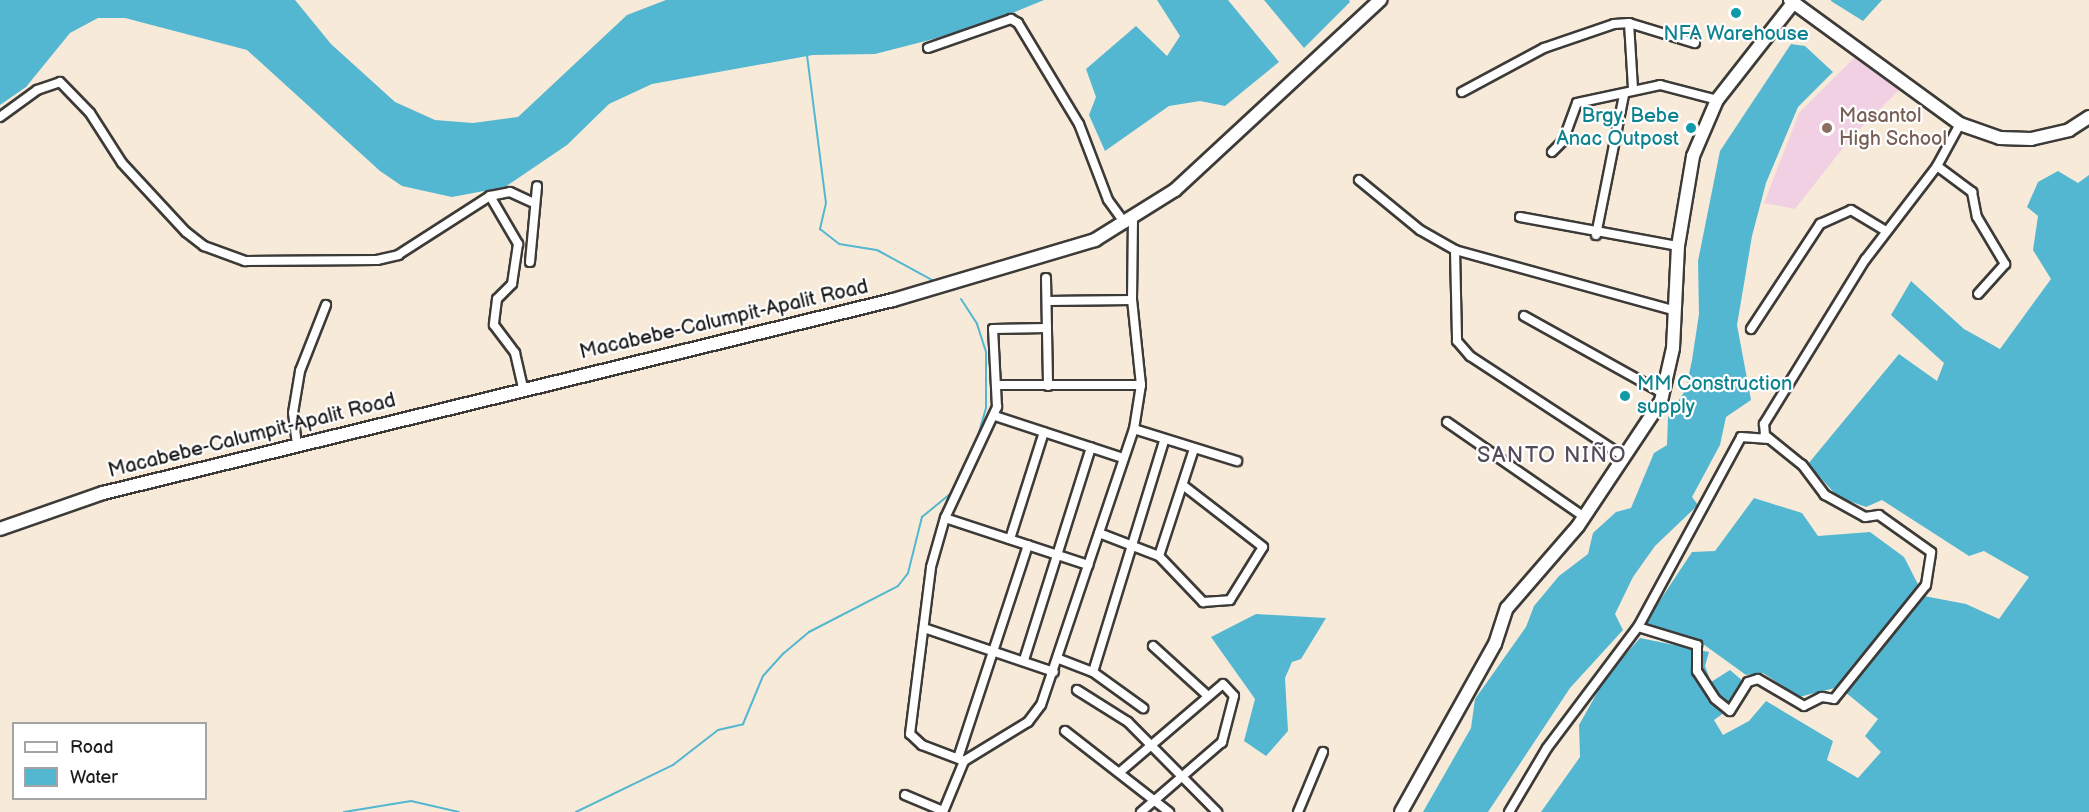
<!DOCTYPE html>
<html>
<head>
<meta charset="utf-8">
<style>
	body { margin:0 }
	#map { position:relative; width:2089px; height:812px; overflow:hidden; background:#f7ead8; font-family:"Balsamiq Sans",sans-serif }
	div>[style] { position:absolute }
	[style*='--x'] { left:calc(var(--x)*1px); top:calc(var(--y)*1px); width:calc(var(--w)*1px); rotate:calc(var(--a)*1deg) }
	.built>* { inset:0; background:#f1d0e4 }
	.water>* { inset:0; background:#54b7d2 }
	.stream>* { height:2px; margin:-1px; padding:0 1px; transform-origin:1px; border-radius:1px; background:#54b7d2 }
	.roads { filter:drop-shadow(2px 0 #3d3b38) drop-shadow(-2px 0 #3d3b38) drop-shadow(0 2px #3d3b38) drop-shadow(0 -2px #3d3b38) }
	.street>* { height:8px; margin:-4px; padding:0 4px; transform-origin:4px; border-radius:4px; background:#fff }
	.secondary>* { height:12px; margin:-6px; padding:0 6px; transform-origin:6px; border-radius:6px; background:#fff }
	.dots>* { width:16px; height:16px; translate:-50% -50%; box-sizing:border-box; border:3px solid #fff; border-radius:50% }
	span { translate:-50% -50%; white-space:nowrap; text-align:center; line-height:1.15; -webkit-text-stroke:4.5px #fff; paint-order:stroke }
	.culture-label { font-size:20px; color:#0d838f }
	.right { translate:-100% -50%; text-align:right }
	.left { translate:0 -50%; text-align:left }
	.education-label { font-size:20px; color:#785e54 }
	.street-label { font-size:20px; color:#1c1c1c }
	.quarter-label { font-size:22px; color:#554a5a; letter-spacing:1.5px }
	.legend { position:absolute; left:12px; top:722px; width:195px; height:78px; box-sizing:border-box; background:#fff; border:2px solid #a4a4a4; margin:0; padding:8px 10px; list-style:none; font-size:18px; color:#1c1c1c }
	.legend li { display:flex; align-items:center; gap:12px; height:30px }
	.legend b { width:30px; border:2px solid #a4a4a4 }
</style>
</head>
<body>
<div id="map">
	<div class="built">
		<i style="clip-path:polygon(1858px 54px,1903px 86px,1850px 139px,1795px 209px,1764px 203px,1799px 113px)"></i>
	</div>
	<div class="water">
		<i style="clip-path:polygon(0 0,295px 0,331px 44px,395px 102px,435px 120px,473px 123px,518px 117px,627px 15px,666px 0,1044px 0,976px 28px,875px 54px,813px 55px,652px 84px,609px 104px,567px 145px,505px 187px,452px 197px,402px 186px,380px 171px,247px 50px,125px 18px,98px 18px,70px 33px,26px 87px,0 105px)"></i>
		<i style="clip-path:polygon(1157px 0,1228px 0,1279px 62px,1225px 106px,1200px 101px,1169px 106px,1105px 151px,1089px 115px,1096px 97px,1086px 69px,1136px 26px,1167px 56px,1180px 36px)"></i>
		<i style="clip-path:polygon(1264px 0,1349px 0,1350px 2px,1304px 48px)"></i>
		<i style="clip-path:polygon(1882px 0,1863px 21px,1831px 1px,1831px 0)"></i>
		<i style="clip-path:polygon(1791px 44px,1805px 46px,1833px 72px,1798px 107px,1766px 183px,1752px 236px,1737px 325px,1751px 400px,1726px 417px,1720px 445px,1692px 497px,1698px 505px,1655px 546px,1633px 577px,1615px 614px,1623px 630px,1570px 688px,1488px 812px,1423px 812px,1471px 728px,1475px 699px,1526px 627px,1534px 606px,1559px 576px,1588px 554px,1593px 533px,1616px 512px,1631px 508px,1654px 453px,1667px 445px,1668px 417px,1686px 389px,1692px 360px,1699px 314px,1698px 261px,1720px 151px)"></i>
		<i style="clip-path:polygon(2058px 171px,2078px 183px,2089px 175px,2089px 812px,1541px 812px,1580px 757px,1579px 725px,1607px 675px,1640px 638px,1709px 652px,1705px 666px,1711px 682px,1730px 670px,1744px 682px,1728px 710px,1714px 720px,1723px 735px,1749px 721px,1766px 701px,1833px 741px,1827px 760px,1858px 778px,1881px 752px,1865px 736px,1878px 719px,1839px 687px,1799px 697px,1763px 673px,1746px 675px,1703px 644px,1645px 623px,1692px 552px,1715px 551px,1754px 498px,1802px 513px,1818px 536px,1870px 532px,1904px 557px,1924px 596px,1966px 604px,1999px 619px,2029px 577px,1984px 551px,1969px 556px,1882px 500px,1866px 507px,1838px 497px,1808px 464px,1899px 354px,1937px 381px,1944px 363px,1891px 315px,1911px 281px,1964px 329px,2000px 349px,2051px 279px,2033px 250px,2038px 216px,2027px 207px,2038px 182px)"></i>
		<i style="clip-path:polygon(1256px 614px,1326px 618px,1301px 659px,1292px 662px,1285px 678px,1288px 731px,1266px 756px,1244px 741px,1255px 699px,1211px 637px)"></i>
	</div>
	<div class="stream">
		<i style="--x:807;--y:55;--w:149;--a:82.7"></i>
		<i style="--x:826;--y:203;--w:27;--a:103"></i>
		<i style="--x:820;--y:229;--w:24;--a:38"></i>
		<i style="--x:839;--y:244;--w:38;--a:9"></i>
		<i style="--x:877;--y:250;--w:63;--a:28.6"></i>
		<i style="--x:961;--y:299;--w:30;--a:57"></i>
		<i style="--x:977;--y:324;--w:29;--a:72"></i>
		<i style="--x:986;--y:352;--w:56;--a:90"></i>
		<i style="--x:986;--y:408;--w:35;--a:106"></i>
		<i style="--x:344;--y:812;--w:68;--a:-9.3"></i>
		<i style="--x:411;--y:801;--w:49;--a:12.9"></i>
		<i style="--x:576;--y:812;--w:108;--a:-25.9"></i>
		<i style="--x:673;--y:765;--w:57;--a:-37.9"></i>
		<i style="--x:718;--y:730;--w:26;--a:-13"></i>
		<i style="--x:743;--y:724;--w:52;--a:-67.4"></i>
		<i style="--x:763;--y:676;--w:31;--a:-48"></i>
		<i style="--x:784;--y:653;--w:33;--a:-40"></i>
		<i style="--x:809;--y:632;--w:100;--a:-27.3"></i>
		<i style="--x:898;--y:586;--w:16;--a:-52"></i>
		<i style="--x:908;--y:573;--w:58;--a:-76"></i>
		<i style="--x:922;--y:517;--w:43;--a:-39.3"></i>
	</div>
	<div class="roads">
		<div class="street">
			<i style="--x:1629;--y:23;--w:66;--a:86.5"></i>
			<i style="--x:928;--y:48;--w:88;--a:-19.3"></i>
			<i style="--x:1011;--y:19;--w:8;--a:30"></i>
			<i style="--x:1018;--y:23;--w:118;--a:58.9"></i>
			<i style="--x:1079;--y:124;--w:81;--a:69.1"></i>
			<i style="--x:1108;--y:200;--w:29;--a:54"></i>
			<i style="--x:1462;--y:92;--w:93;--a:-28.2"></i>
			<i style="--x:1544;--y:48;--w:74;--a:-18.9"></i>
			<i style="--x:1614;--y:24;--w:15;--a:-4"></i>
			<i style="--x:1629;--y:23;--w:69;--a:16.9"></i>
			<i style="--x:0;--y:117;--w:46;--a:-36.1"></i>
			<i style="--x:37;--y:90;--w:24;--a:-19"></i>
			<i style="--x:60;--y:82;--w:43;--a:45.9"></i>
			<i style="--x:90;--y:113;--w:59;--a:57.4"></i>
			<i style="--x:122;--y:163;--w:94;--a:47.2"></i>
			<i style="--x:186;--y:232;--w:23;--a:38"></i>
			<i style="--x:204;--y:246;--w:44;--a:20.1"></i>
			<i style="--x:245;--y:261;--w:132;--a:-0.4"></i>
			<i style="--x:377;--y:260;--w:22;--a:-13"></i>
			<i style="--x:398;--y:255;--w:109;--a:-32.7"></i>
			<i style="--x:490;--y:196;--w:56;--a:59.7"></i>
			<i style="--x:518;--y:244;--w:40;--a:98.5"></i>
			<i style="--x:512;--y:284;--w:21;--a:135"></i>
			<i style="--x:497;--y:299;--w:26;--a:97"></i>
			<i style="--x:494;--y:325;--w:35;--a:53"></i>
			<i style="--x:515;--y:353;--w:37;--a:77"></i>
			<i style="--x:1552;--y:152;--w:16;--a:-45"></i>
			<i style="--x:1563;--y:141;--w:40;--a:-69.8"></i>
			<i style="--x:1577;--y:103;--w:85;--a:-12.2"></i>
			<i style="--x:1660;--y:85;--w:59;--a:14.7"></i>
			<i style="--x:1937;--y:166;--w:44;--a:36.6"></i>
			<i style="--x:1972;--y:192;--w:25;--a:79"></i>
			<i style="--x:1977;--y:217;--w:55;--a:59.2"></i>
			<i style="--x:2005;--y:264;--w:40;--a:132"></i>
			<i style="--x:1359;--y:180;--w:79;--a:39.3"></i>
			<i style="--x:1420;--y:230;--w:40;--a:29.7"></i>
			<i style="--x:1455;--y:250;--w:229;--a:15.4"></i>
			<i style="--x:490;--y:196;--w:20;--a:-11"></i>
			<i style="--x:510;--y:192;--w:26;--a:25"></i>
			<i style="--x:1520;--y:217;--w:161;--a:10.4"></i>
			<i style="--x:1596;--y:235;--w:143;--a:-78.7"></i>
			<i style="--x:1455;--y:250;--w:91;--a:88.7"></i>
			<i style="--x:1457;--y:341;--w:20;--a:49"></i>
			<i style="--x:1470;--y:356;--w:183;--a:33.2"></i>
			<i style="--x:530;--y:262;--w:76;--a:-84.7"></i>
			<i style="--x:1046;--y:278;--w:108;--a:88.9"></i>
			<i style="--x:1047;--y:301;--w:85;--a:-0.7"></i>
			<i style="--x:1524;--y:316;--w:160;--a:29.1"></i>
			<i style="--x:1751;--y:329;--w:126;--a:-56.7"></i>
			<i style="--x:1820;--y:224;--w:34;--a:-24"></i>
			<i style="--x:1851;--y:210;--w:41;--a:31"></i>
			<i style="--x:998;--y:385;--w:143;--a:0"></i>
			<i style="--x:995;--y:416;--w:135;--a:18.2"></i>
			<i style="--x:1447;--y:422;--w:167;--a:34.7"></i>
			<i style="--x:1134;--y:429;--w:108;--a:17.3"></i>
			<i style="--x:297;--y:445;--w:32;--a:-97"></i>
			<i style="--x:293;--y:413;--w:43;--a:-80.5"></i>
			<i style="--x:300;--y:371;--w:71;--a:-68.5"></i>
			<i style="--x:945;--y:518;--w:151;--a:18.2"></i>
			<i style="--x:1099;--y:533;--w:64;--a:21"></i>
			<i style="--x:1159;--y:556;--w:64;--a:46.3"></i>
			<i style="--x:1203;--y:602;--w:27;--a:-4"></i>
			<i style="--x:1230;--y:600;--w:62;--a:-58.1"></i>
			<i style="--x:1263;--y:547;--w:100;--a:-142.3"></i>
			<i style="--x:1010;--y:539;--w:112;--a:-72.4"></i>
			<i style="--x:1159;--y:556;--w:113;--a:-71.9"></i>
			<i style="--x:1638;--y:627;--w:62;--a:17"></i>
			<i style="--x:1697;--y:645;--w:26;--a:90"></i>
			<i style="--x:1697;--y:671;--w:33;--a:57"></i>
			<i style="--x:1715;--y:699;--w:19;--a:39"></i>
			<i style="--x:1730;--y:711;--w:34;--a:-58"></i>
			<i style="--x:1748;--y:682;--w:10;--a:-17"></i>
			<i style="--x:1758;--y:679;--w:53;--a:30.4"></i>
			<i style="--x:1804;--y:706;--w:20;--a:-27"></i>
			<i style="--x:1822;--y:697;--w:12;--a:9"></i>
			<i style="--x:1834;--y:699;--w:146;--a:-51.1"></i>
			<i style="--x:1926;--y:585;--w:33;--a:-81"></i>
			<i style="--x:1931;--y:552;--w:64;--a:-144.6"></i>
			<i style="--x:1879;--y:515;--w:14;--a:172"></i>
			<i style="--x:1865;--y:517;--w:46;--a:-151.2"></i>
			<i style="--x:1825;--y:495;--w:38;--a:-127"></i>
			<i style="--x:1802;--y:465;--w:48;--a:-141"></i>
			<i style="--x:1765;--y:435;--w:11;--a:-95"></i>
			<i style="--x:1764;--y:424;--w:193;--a:-58.4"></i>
			<i style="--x:1865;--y:260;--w:118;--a:-52.5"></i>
			<i style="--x:1937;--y:166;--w:48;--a:-61.3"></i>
			<i style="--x:924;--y:628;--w:137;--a:18.7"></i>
			<i style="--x:1153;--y:646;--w:74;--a:42.3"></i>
			<i style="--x:1059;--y:659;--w:36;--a:21"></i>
			<i style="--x:1093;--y:672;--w:62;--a:35.8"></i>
			<i style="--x:1024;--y:660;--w:223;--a:-72.5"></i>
			<i style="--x:1093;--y:672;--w:242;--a:-72.9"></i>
			<i style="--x:1077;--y:690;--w:60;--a:32.1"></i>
			<i style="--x:1128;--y:722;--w:127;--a:45.3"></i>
			<i style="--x:1065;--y:731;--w:132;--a:37.9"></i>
			<i style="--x:959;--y:755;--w:221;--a:-71.8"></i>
			<i style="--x:964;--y:761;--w:45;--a:-159.1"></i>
			<i style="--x:922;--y:745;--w:16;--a:-137"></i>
			<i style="--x:910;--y:734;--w:168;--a:-82.8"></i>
			<i style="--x:931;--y:567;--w:51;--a:-74.1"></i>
			<i style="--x:945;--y:518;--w:123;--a:-64.9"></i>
			<i style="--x:997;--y:407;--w:78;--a:-92.9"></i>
			<i style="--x:993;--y:329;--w:54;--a:-1.1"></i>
			<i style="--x:1120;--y:772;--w:135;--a:-40.5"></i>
			<i style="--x:1223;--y:684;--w:16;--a:47"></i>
			<i style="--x:1234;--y:696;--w:48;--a:104.6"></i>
			<i style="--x:1222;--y:742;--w:107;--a:139.2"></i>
			<i style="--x:905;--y:795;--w:41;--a:22.8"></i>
			<i style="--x:943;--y:812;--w:55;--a:-67.6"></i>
			<i style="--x:964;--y:761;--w:75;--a:-31.4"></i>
			<i style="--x:1028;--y:722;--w:21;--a:-53"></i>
			<i style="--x:1041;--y:705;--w:291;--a:-71.4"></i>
			<i style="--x:1134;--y:429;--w:45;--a:-81"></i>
			<i style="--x:1141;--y:385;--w:85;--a:-96"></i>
			<i style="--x:1132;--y:300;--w:82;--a:-89.3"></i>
			<i style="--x:1298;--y:812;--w:65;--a:-67.4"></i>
			<i style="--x:1509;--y:812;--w:74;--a:-59.3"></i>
			<i style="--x:1547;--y:748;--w:151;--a:-53.1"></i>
			<i style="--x:1638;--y:627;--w:216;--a:-61.5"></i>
			<i style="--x:1741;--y:437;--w:28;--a:4"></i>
		</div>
		<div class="secondary">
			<i style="--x:1790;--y:0;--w:210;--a:36.1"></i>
			<i style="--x:1960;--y:124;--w:42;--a:19.3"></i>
			<i style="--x:2000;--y:138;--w:31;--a:2"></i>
			<i style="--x:2031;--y:139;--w:39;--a:-13"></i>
			<i style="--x:2069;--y:130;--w:24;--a:-33"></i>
			<i style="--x:0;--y:529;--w:109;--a:-19.3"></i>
			<i style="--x:103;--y:493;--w:813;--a:-13.73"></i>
			<i style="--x:893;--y:300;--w:211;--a:-16.5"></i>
			<i style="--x:1095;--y:240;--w:94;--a:-32"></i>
			<i style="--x:1175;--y:190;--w:280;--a:-42.8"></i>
			<i style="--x:1401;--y:812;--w:193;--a:-60.8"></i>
			<i style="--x:1495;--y:644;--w:38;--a:-72"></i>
			<i style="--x:1507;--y:608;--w:108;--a:-49.1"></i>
			<i style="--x:1578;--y:526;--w:150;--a:-56.4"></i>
			<i style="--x:1661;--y:401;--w:54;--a:-77.2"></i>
			<i style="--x:1673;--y:348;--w:102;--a:-87.2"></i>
			<i style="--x:1678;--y:246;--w:91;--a:-80.5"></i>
			<i style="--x:1693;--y:156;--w:61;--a:-66.8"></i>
			<i style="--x:1717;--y:100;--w:123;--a:-51.9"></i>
		</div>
	</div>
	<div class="dots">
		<i style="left:1736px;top:13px;background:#0f9aa8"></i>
		<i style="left:1691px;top:128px;background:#0f9aa8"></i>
		<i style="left:1827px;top:128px;background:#8d6e63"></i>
		<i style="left:1625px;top:396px;background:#0f9aa8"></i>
	</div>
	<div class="culture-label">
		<span style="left:1736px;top:34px">NFA Warehouse</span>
		<span class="right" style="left:1679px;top:128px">Brgy. Bebe<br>Anac Outpost</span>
		<span class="left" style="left:1637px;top:396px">MM Construction<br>supply</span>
	</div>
	<div class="education-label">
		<span class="left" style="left:1839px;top:128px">Masantol<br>High School</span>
	</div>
	<div class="street-label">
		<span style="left:724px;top:320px;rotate:-13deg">Macabebe-Calumpit-Apalit Road</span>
		<span style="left:252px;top:436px;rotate:-14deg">Macabebe-Calumpit-Apalit Road</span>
	</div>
	<div class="quarter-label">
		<span style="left:1552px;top:456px">SANTO NIÑO</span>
	</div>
	<ul class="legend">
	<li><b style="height:8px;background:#fff"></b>Road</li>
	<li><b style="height:16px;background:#54b7d2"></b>Water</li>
	</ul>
</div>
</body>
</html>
